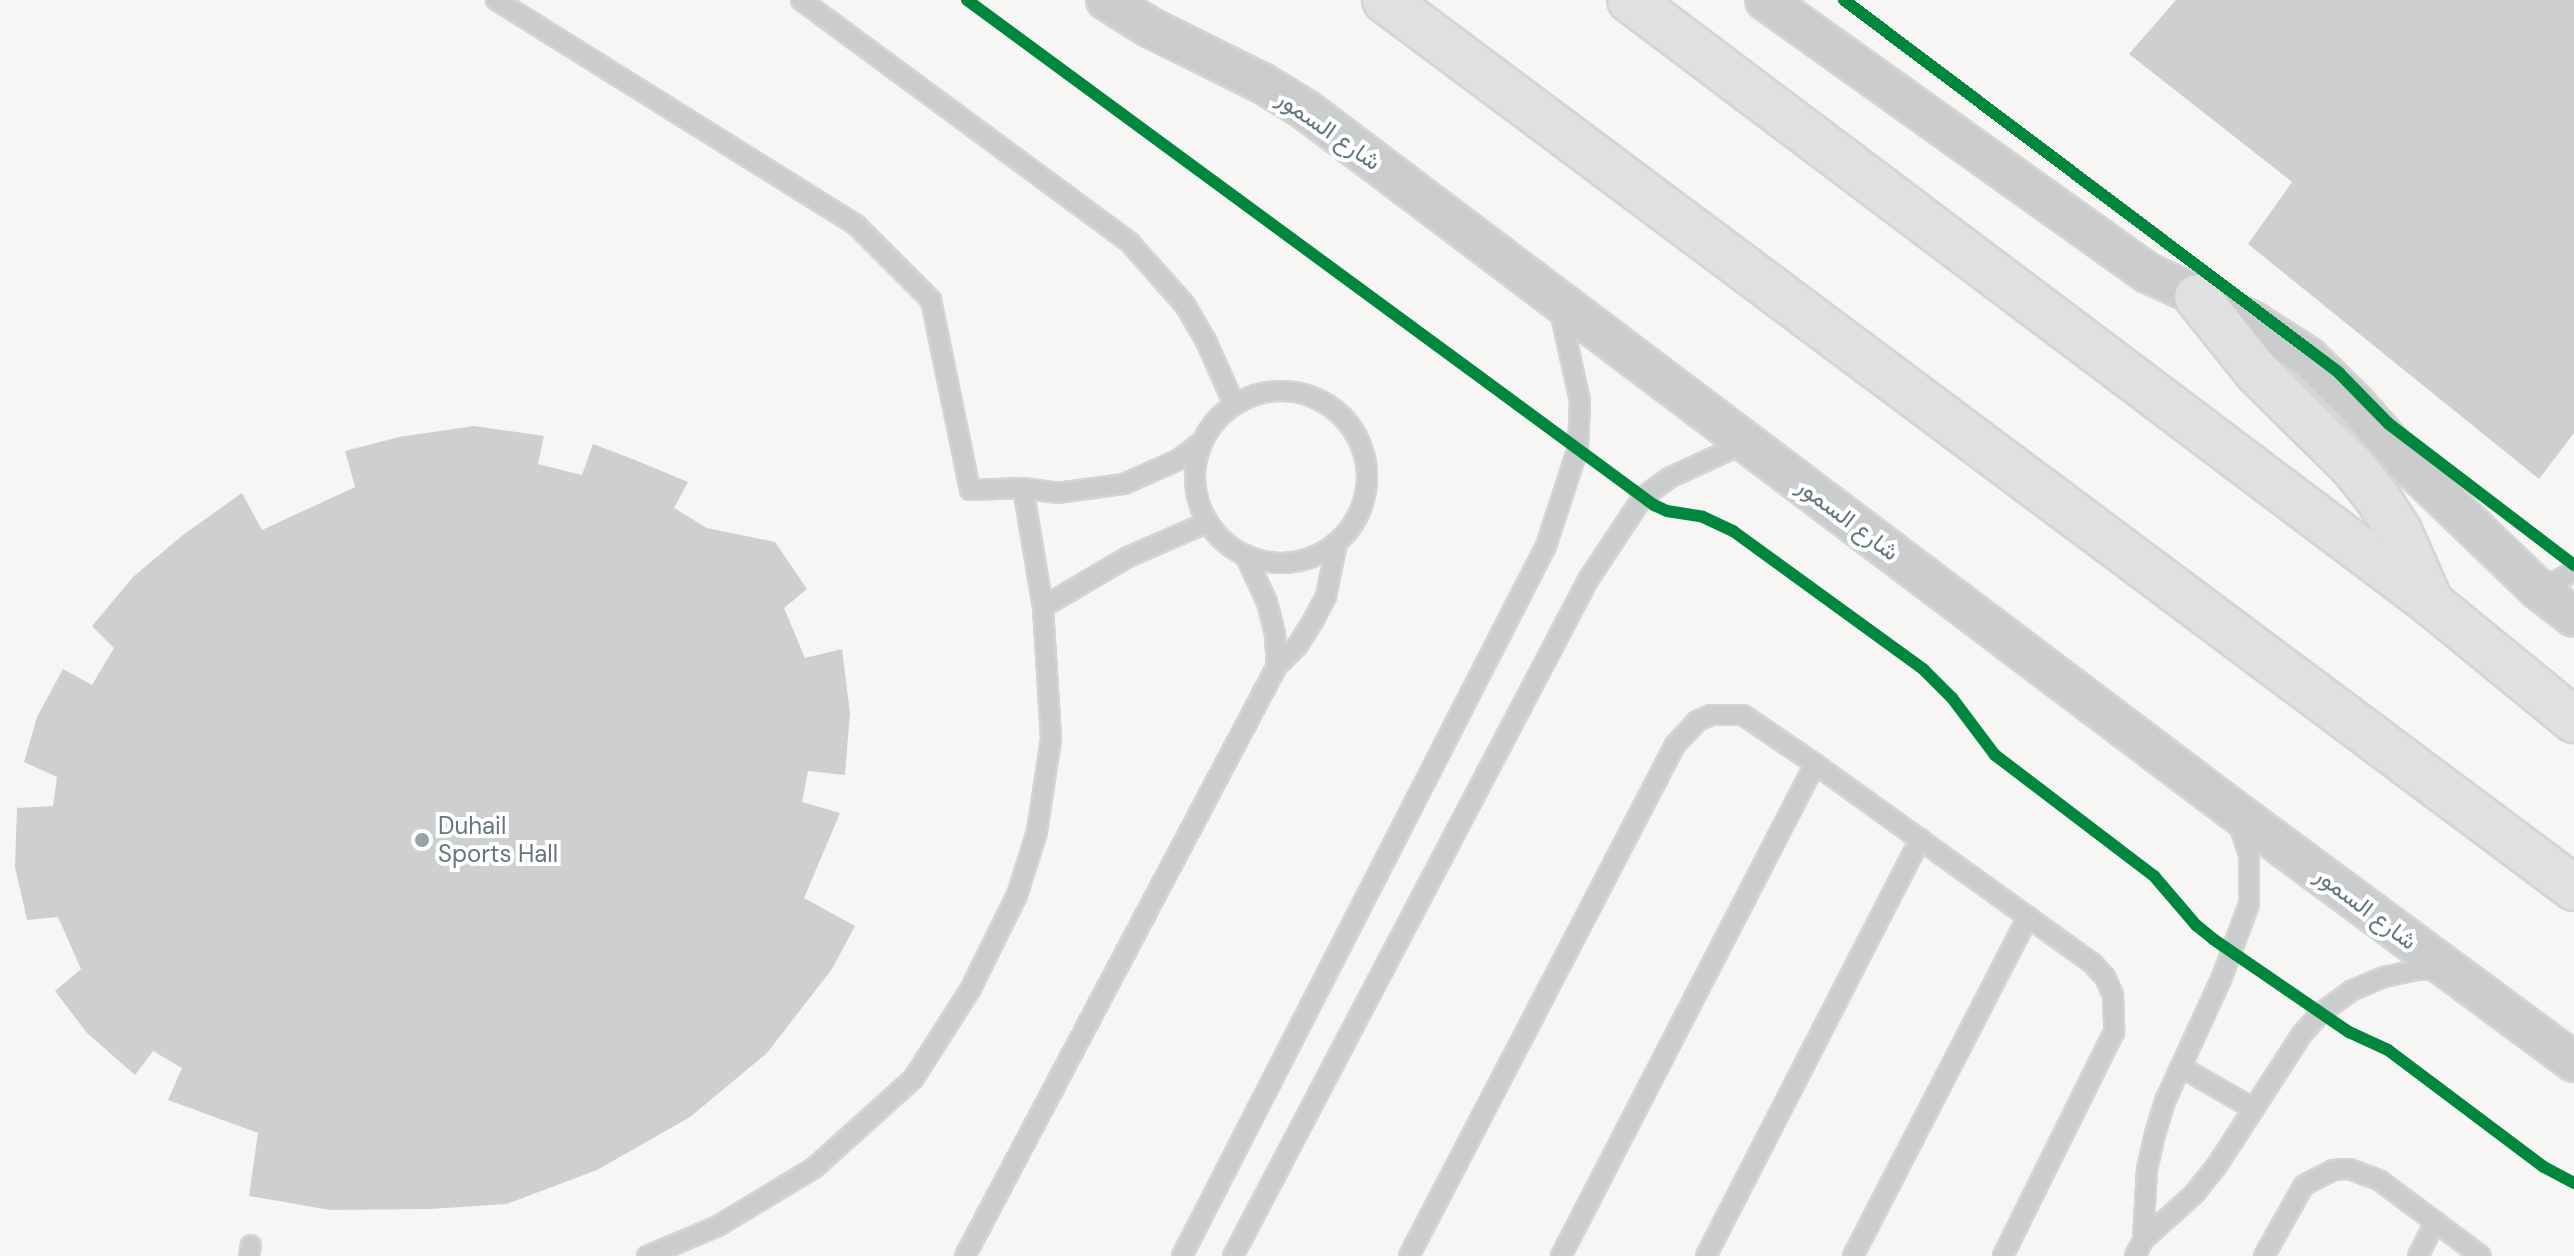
<!DOCTYPE html>
<html>
<head>
<meta charset="utf-8">
<style>
	body { margin:0 }
	#map { position:relative; width:2574px; height:1256px; overflow:hidden; background:#f7f6f5; font-family:"DM Sans",Vazirmatn,sans-serif }
	div>[style] { position:absolute }
	[style*='--x'] { left:calc(var(--x)*1px); top:calc(var(--y)*1px); width:calc(var(--w)*1px); rotate:calc(var(--a)*1deg) }
	.building>* { inset:0; background:#ced0d0 }
	.roads { filter:drop-shadow(2px 0 #d4d4d5) drop-shadow(-2px 0 #d4d4d5) drop-shadow(0 2px #d4d4d5) drop-shadow(0 -2px #d4d4d5) }
	.service>* { height:18px; margin:-9px; padding:0 9px; transform-origin:9px; border-radius:9px; background:#cbcccd }
	.service>.ring { margin:-9px; padding:0; box-sizing:content-box; background:none; border:18px solid #cbcccd; border-radius:50% }
	.minor>* { height:38px; margin:-19px; padding:0 19px; transform-origin:19px; border-radius:19px; background:#cbcccd }
	.primary>* { height:44px; margin:-22px; padding:0 22px; transform-origin:22px; border-radius:22px; background:#dfe0e1 }
	.cycleway>* { height:12px; margin:-6px; padding:0 6px; transform-origin:6px; border-radius:6px; background:#00873e }
	.dots>* { width:22px; height:22px; translate:-50% -50%; box-sizing:border-box; border:4px solid #fff; border-radius:50% }
	span { translate:-50% -50%; white-space:nowrap; text-align:center; line-height:1.15; -webkit-text-stroke:8px #fff; paint-order:stroke }
	.street-label { font-size:24px; color:#627780 }
	.poi-label { font-size:24px; color:#627780 }
	.left { translate:0 -50%; text-align:left }
</style>
</head>
<body>
<div id="map">
	<div class="building">
		<i style="clip-path:polygon(2176px 0,2574px 0,2574px 433px,2539px 479px,2248px 244px,2292px 182px,2129px 54px)"></i>
		<i style="clip-path:polygon(474px 426px,544px 436px,538px 464px,582px 475px,593px 444px,635px 460px,688px 482px,674px 508px,707px 528px,775px 542px,807px 589px,784px 608px,805px 658px,842px 649px,850px 713px,845px 775px,808px 771px,802px 802px,840px 813px,804px 898px,855px 926px,832px 969px,767px 1053px,690px 1117px,597px 1170px,507px 1204px,430px 1209px,330px 1210px,249px 1196px,258px 1133px,168px 1100px,182px 1068px,153px 1051px,135px 1075px,87px 1033px,55px 991px,81px 969px,58px 917px,27px 920px,15px 867px,17px 808px,53px 806px,57px 777px,24px 762px,37px 717px,63px 669px,92px 685px,114px 648px,92px 626px,133px 577px,183px 535px,242px 493px,262px 530px,355px 487px,345px 451px,399px 437px)"></i>
	</div>
	<div class="roads">
		<div class="service">
			<i style="--x:496;--y:0;--w:425;--a:32"></i>
			<i style="--x:856;--y:225;--w:106;--a:45"></i>
			<i style="--x:931;--y:300;--w:194;--a:78.4"></i>
			<i style="--x:970;--y:490;--w:53;--a:-2.2"></i>
			<i style="--x:1023;--y:488;--w:121;--a:80.5"></i>
			<i style="--x:1043;--y:607;--w:132;--a:86.5"></i>
			<i style="--x:1051;--y:739;--w:94;--a:98.6"></i>
			<i style="--x:1037;--y:832;--w:66;--a:107.6"></i>
			<i style="--x:1017;--y:895;--w:106;--a:116.3"></i>
			<i style="--x:970;--y:990;--w:106;--a:122.6"></i>
			<i style="--x:913;--y:1079;--w:133;--a:138"></i>
			<i style="--x:814;--y:1168;--w:112;--a:148.9"></i>
			<i style="--x:718;--y:1226;--w:77;--a:157.1"></i>
			<i style="--x:801;--y:0;--w:409;--a:36.4"></i>
			<i style="--x:1130;--y:243;--w:83;--a:48.4"></i>
			<i style="--x:1185;--y:305;--w:42;--a:59.7"></i>
			<i style="--x:1206;--y:341;--w:69;--a:66"></i>
			<i class="ring" style="left:1195px;top:391px;width:154px;height:154px"></i>
			<i style="--x:1023;--y:488;--w:34;--a:8"></i>
			<i style="--x:1057;--y:493;--w:68;--a:-7.7"></i>
			<i style="--x:1124;--y:484;--w:59;--a:-24"></i>
			<i style="--x:1178;--y:460;--w:30;--a:-37"></i>
			<i style="--x:1245;--y:555;--w:52;--a:64.9"></i>
			<i style="--x:1267;--y:602;--w:32;--a:76"></i>
			<i style="--x:1275;--y:633;--w:33;--a:87"></i>
			<i style="--x:2539;--y:590;--w:40;--a:-28"></i>
			<i style="--x:1043;--y:607;--w:99;--a:-30.5"></i>
			<i style="--x:1128;--y:557;--w:87;--a:-23.6"></i>
			<i style="--x:1815;--y:764;--w:341;--a:35.7"></i>
			<i style="--x:2092;--y:963;--w:19;--a:47"></i>
			<i style="--x:2105;--y:977;--w:20;--a:66"></i>
			<i style="--x:2113;--y:995;--w:37;--a:88"></i>
			<i style="--x:2114;--y:1032;--w:250;--a:116.4"></i>
			<i style="--x:2181;--y:1067;--w:84;--a:29.9"></i>
			<i style="--x:2143;--y:1240;--w:71;--a:-86.8"></i>
			<i style="--x:2147;--y:1169;--w:36;--a:-77"></i>
			<i style="--x:2155;--y:1134;--w:37;--a:-73"></i>
			<i style="--x:2166;--y:1099;--w:134;--a:-65.3"></i>
			<i style="--x:2222;--y:977;--w:78;--a:-69.7"></i>
			<i style="--x:2249;--y:904;--w:49;--a:-90"></i>
			<i style="--x:2249;--y:855;--w:36;--a:-108"></i>
			<i style="--x:249;--y:1256;--w:11;--a:-80"></i>
			<i style="--x:965;--y:1256;--w:667;--a:-62.13"></i>
			<i style="--x:1277;--y:666;--w:30;--a:-45"></i>
			<i style="--x:1298;--y:645;--w:31;--a:-58"></i>
			<i style="--x:1314;--y:619;--w:26;--a:-62"></i>
			<i style="--x:1326;--y:596;--w:54;--a:-78.3"></i>
			<i style="--x:1182;--y:1256;--w:798;--a:-62.86"></i>
			<i style="--x:1546;--y:546;--w:103;--a:-71.9"></i>
			<i style="--x:1578;--y:448;--w:47;--a:-87.6"></i>
			<i style="--x:1580;--y:401;--w:97;--a:-102.5"></i>
			<i style="--x:1233;--y:1256;--w:764;--a:-62.29"></i>
			<i style="--x:1588;--y:580;--w:100;--a:-56.5"></i>
			<i style="--x:1643;--y:497;--w:34;--a:-36"></i>
			<i style="--x:1671;--y:477;--w:81;--a:-24.7"></i>
			<i style="--x:1409;--y:1256;--w:576;--a:-62.5"></i>
			<i style="--x:1675;--y:745;--w:33;--a:-47"></i>
			<i style="--x:1697;--y:721;--w:15;--a:-23"></i>
			<i style="--x:1711;--y:715;--w:32;--a:0"></i>
			<i style="--x:1743;--y:715;--w:87;--a:34.2"></i>
			<i style="--x:1815;--y:764;--w:554;--a:117.31"></i>
			<i style="--x:1706;--y:1256;--w:469;--a:-62.8"></i>
			<i style="--x:1853;--y:1256;--w:382;--a:-62.7"></i>
			<i style="--x:2135;--y:1256;--w:18;--a:-63"></i>
			<i style="--x:2143;--y:1240;--w:69;--a:-42"></i>
			<i style="--x:2194;--y:1194;--w:35;--a:-51"></i>
			<i style="--x:2216;--y:1167;--w:158;--a:-57.1"></i>
			<i style="--x:2302;--y:1034;--w:28;--a:-48"></i>
			<i style="--x:2321;--y:1013;--w:39;--a:-36"></i>
			<i style="--x:2353;--y:990;--w:34;--a:-23"></i>
			<i style="--x:2384;--y:977;--w:34;--a:-12"></i>
			<i style="--x:2417;--y:970;--w:26;--a:0"></i>
			<i style="--x:2264;--y:1256;--w:81;--a:-60.6"></i>
			<i style="--x:2304;--y:1185;--w:33;--a:-27"></i>
			<i style="--x:2333;--y:1170;--w:16;--a:-4"></i>
			<i style="--x:2349;--y:1169;--w:32;--a:20"></i>
			<i style="--x:2379;--y:1180;--w:127;--a:36.7"></i>
			<i style="--x:2418;--y:1256;--w:39;--a:-63"></i>
		</div>
		<div class="minor">
			<i style="--x:1106;--y:0;--w:51;--a:32.1"></i>
			<i style="--x:1149;--y:27;--w:126;--a:26.4"></i>
			<i style="--x:1262;--y:83;--w:52;--a:31.5"></i>
			<i style="--x:1306;--y:110;--w:1160;--a:37.05"></i>
			<i style="--x:2232;--y:809;--w:425;--a:36.5"></i>
			<i style="--x:1765;--y:0;--w:470;--a:35.5"></i>
			<i style="--x:2148;--y:273;--w:115;--a:24.8"></i>
			<i style="--x:2252;--y:321;--w:67;--a:32.7"></i>
			<i style="--x:2308;--y:357;--w:66;--a:44.4"></i>
			<i style="--x:2355;--y:403;--w:85;--a:48.8"></i>
			<i style="--x:2411;--y:467;--w:178;--a:43.9"></i>
			<i style="--x:2539;--y:590;--w:44;--a:37.6"></i>
		</div>
		<div class="primary">
			<i style="--x:1385;--y:0;--w:1484;--a:36.75"></i>
			<i style="--x:1630;--y:0;--w:1003;--a:36.97"></i>
			<i style="--x:2431;--y:603;--w:185;--a:39.3"></i>
			<i style="--x:2197;--y:297;--w:96;--a:51.3"></i>
			<i style="--x:2257;--y:372;--w:134;--a:44.7"></i>
			<i style="--x:2352;--y:466;--w:40;--a:51"></i>
			<i style="--x:2377;--y:497;--w:40;--a:57.1"></i>
			<i style="--x:2399;--y:531;--w:77;--a:66.1"></i>
		</div>
	</div>
	<div class="cycleway">
		<i style="--x:967;--y:0;--w:853;--a:36.32"></i>
		<i style="--x:1654;--y:505;--w:14;--a:25"></i>
		<i style="--x:1667;--y:511;--w:36;--a:9"></i>
		<i style="--x:1703;--y:517;--w:33;--a:25"></i>
		<i style="--x:1733;--y:531;--w:236;--a:36"></i>
		<i style="--x:1924;--y:670;--w:40;--a:45"></i>
		<i style="--x:1952;--y:698;--w:71;--a:53"></i>
		<i style="--x:1995;--y:755;--w:200;--a:37.3"></i>
		<i style="--x:2154;--y:876;--w:65;--a:49.4"></i>
		<i style="--x:2196;--y:925;--w:22;--a:39"></i>
		<i style="--x:2213;--y:939;--w:165;--a:34.4"></i>
		<i style="--x:2349;--y:1032;--w:43;--a:24.8"></i>
		<i style="--x:2388;--y:1050;--w:195;--a:36.9"></i>
		<i style="--x:2544;--y:1167;--w:34;--a:28"></i>
		<i style="--x:1844;--y:0;--w:582;--a:36.97"></i>
		<i style="--x:2309;--y:350;--w:38;--a:37"></i>
		<i style="--x:2339;--y:373;--w:71;--a:45.6"></i>
		<i style="--x:2389;--y:424;--w:233;--a:37.3"></i>
	</div>
	<div class="dots">
		<i style="left:422px;top:840px;background:#96a3a9"></i>
	</div>
	<div class="street-label">
		<span style="left:1329px;top:130px;rotate:35deg">شارع السمور</span>
		<span style="left:1848px;top:519px;rotate:37deg">شارع السمور</span>
		<span style="left:2366px;top:908px;rotate:37deg">شارع السمور</span>
	</div>
	<div class="poi-label">
		<span class="left" style="left:438px;top:840px">Duhail<br>Sports Hall</span>
	</div>
</div>
</body>
</html>
